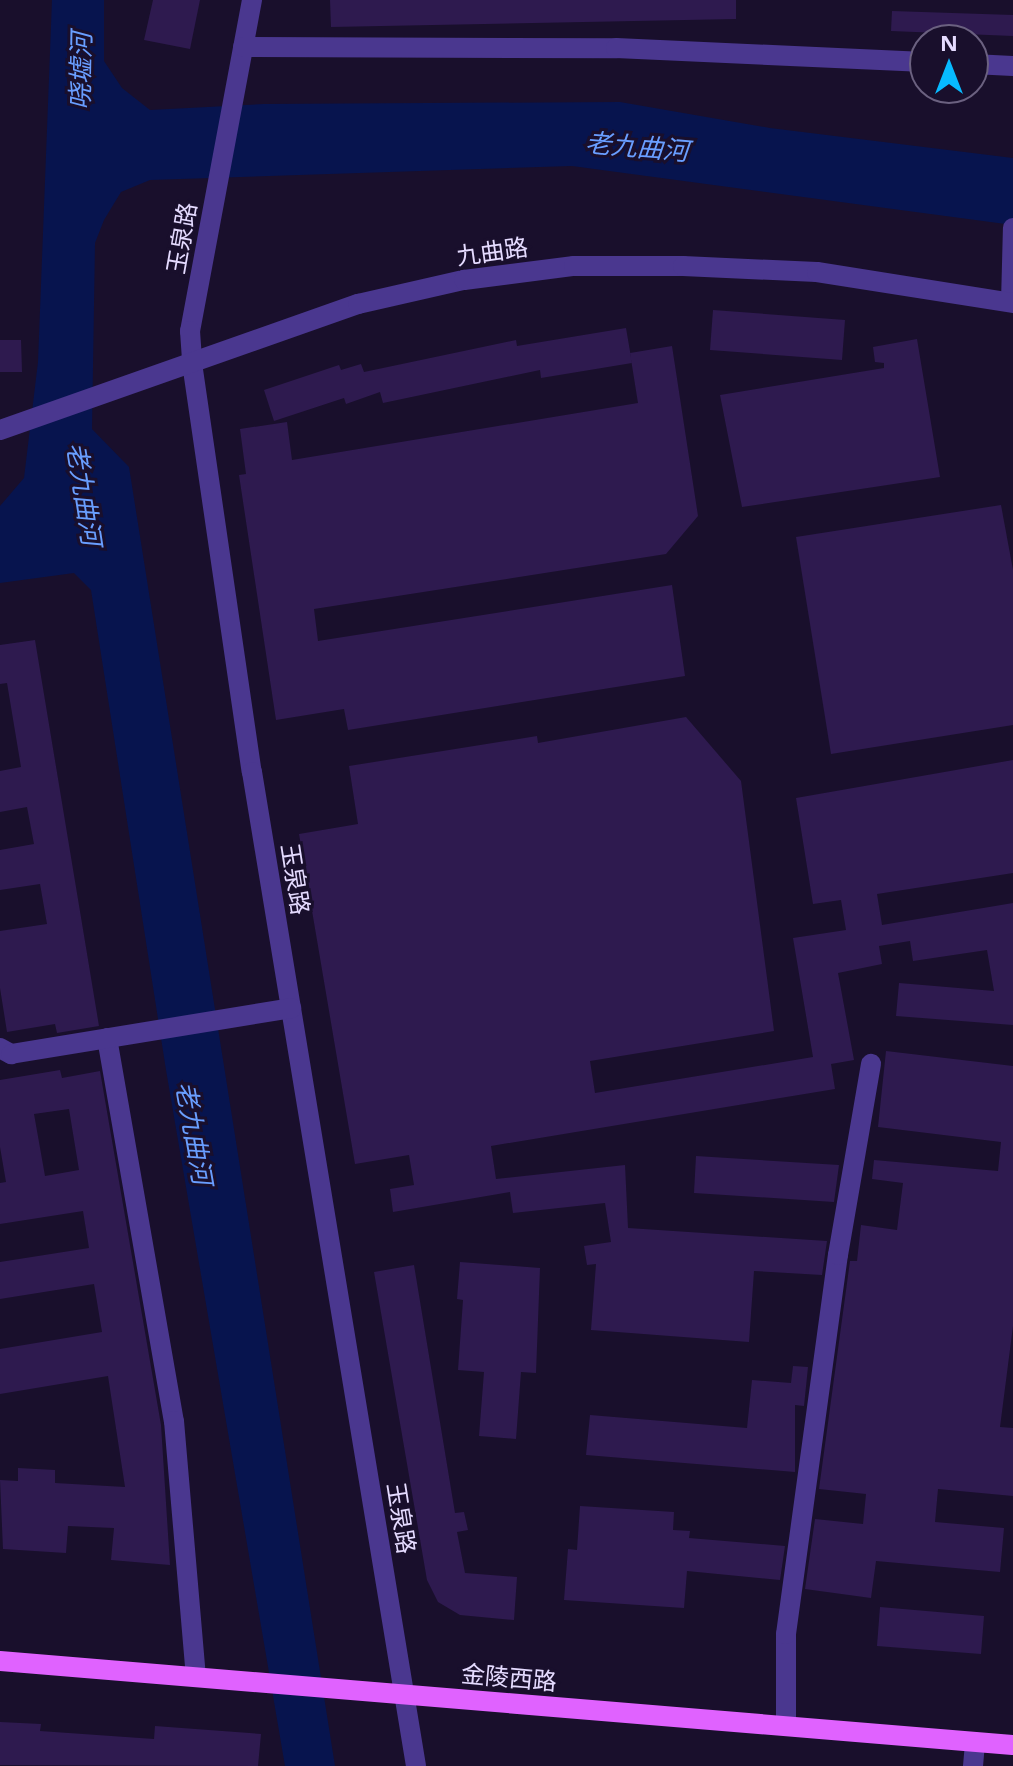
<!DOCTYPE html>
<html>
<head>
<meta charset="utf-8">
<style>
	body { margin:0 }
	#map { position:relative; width:1013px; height:1766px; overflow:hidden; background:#190f2c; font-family:"Noto Sans","Noto Sans SC",sans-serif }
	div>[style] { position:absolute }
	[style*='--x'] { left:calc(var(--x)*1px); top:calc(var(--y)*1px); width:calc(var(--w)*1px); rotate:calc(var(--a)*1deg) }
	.water>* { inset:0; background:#07144e }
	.building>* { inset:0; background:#2e1a4f }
	.minor>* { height:20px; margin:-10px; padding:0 10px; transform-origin:10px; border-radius:10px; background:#4a378f }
	.major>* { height:20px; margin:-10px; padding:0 10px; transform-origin:10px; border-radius:10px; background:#e062ff }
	span { translate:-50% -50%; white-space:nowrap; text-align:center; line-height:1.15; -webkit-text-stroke:6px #190f2c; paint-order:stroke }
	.street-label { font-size:24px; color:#e5dbff }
	.water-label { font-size:26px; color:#699eff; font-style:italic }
	.north { position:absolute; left:909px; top:24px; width:80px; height:80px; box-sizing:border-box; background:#190f2c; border:2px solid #6b6180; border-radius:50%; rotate:0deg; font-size:22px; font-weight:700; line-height:32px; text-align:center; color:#e5dbff }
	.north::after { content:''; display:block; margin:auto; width:28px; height:36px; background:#07baff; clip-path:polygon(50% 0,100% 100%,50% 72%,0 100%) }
</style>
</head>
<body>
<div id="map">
	<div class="water">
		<i style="clip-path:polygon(52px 0,104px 0,104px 61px,122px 88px,150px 110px,264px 104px,620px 102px,770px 128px,1013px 158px,1013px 225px,572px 166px,150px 180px,121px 192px,104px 220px,95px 243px,92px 429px,129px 467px,335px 1766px,285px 1766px,166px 1070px,91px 590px,74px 573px,0 583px,0 506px,24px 478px,38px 362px)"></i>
	</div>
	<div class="building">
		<i style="clip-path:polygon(153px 0,200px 0,190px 49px,144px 40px)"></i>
		<i style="clip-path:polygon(330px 0,736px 0,736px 19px,331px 27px)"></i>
		<i style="clip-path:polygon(892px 11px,1013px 15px,1013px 36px,891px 31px)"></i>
		<i style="clip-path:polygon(713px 310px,845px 320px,842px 360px,710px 350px)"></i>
		<i style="clip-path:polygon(626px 328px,632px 363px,541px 378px,540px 370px,383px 403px,380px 392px,346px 404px,344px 398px,274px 421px,264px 390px,339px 365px,341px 370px,361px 364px,364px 372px,516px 340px,517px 346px)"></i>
		<i style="clip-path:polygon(917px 339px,940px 477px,742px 507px,720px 395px,884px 368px,884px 363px,875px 362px,873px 347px)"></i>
		<i style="clip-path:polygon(0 340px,21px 340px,22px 372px,0 372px)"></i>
		<i style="clip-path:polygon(672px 346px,698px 516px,666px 554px,314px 609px,318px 641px,672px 585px,685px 676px,348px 730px,344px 709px,276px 720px,239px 475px,246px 474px,240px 429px,287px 422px,292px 460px,638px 403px,630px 353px)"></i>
		<i style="clip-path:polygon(1001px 505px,1013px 570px,1013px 725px,831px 754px,796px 537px)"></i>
		<i style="clip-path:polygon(35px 640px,99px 1026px,57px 1033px,55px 1024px,7px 1032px,0 988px,0 931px,47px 924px,40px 884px,0 890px,0 850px,34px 844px,27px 807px,0 812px,0 771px,21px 767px,7px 683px,0 684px,0 645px)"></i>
		<i style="clip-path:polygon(686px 717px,741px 781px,774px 1031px,590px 1061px,595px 1093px,813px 1057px,793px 938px,846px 930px,841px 900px,813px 904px,796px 798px,1013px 760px,1013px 873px,877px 894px,882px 925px,1013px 903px,1013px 1025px,896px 1016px,899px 983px,994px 991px,987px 950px,913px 961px,910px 941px,879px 946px,882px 964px,838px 973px,854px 1060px,831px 1064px,835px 1089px,491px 1146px,496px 1179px,625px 1165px,628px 1228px,827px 1241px,822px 1275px,754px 1271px,749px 1342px,591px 1330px,596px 1264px,587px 1265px,584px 1246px,611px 1242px,605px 1203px,513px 1213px,510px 1192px,393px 1212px,390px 1189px,414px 1185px,409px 1155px,355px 1164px,299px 834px,358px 824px,349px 766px,537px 736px,538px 743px)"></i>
		<i style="clip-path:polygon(886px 1051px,1013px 1066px,1013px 1326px,1000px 1427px,1013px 1428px,1013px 1496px,938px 1489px,935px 1522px,1004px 1528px,1000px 1572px,876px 1561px,871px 1598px,805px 1589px,815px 1519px,863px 1524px,866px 1494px,819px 1489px,850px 1261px,857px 1261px,861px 1225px,897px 1230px,903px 1183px,872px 1179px,874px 1160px,998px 1171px,1001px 1142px,878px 1127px)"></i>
		<i style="clip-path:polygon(evenodd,60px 1070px,62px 1078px,100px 1071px,161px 1425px,170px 1565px,111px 1560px,114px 1528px,68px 1526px,66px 1553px,3px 1549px,0 1480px,18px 1481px,18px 1468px,55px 1470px,55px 1483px,125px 1487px,108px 1376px,0 1394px,0 1349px,102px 1332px,94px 1284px,0 1299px,0 1262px,89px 1248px,83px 1211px,0 1224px,0 1183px,6px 1182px,0 1147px,0 1080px,60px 1070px,69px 1109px,79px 1170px,45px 1176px,34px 1114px,69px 1109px)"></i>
		<i style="clip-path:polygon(696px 1156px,839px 1165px,834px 1202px,694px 1193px)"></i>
		<i style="clip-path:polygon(460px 1262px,540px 1268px,536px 1373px,521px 1372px,516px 1439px,479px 1436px,484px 1372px,458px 1370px,463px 1300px,457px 1299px)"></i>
		<i style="clip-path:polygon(414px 1265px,455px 1513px,464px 1512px,468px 1530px,457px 1532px,465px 1573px,517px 1577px,514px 1620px,460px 1615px,438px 1602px,427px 1580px,374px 1272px)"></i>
		<i style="clip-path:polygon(793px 1366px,808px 1367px,804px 1406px,795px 1405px,795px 1472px,586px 1455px,590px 1415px,747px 1428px,752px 1380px,791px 1383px)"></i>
		<i style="clip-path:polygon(580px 1506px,674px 1512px,673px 1530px,690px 1531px,689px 1538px,785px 1546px,780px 1580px,687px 1571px,684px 1608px,564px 1600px,568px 1549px,577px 1550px)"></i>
		<i style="clip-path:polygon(880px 1607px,984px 1616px,981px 1654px,877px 1646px)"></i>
		<i style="clip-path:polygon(0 1722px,41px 1724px,40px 1731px,154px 1739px,155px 1726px,261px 1734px,258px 1766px,0 1765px)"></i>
	</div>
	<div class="minor">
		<i style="--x:252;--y:0;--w:337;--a:100.6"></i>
		<i style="--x:190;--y:331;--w:32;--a:86"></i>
		<i style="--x:192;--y:363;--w:413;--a:81.7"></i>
		<i style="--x:252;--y:772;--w:1007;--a:80.63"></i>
		<i style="--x:243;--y:47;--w:373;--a:0.2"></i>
		<i style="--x:616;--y:48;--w:309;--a:2.6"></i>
		<i style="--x:973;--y:64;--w:40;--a:2.9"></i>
		<i style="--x:1011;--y:302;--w:74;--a:-88.5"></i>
		<i style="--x:0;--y:430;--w:380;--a:-19.4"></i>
		<i style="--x:358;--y:304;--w:109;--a:-12.8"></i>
		<i style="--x:464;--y:280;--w:111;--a:-7.3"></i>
		<i style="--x:574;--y:266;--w:109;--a:0"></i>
		<i style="--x:683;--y:266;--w:134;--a:2.6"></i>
		<i style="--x:817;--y:272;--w:198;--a:9"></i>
		<i style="--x:107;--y:1038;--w:389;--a:80.1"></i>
		<i style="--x:174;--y:1421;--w:257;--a:85.1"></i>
		<i style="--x:0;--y:1048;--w:13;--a:29"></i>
		<i style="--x:11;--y:1054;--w:284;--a:-9.3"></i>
		<i style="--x:786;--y:1726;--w:92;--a:-90"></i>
		<i style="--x:786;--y:1634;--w:383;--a:-82.2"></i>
		<i style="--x:838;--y:1255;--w:194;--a:-80.2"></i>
		<i style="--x:973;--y:1766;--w:24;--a:-85"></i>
	</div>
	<div class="major">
		<i style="--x:0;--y:1661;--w:1016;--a:4.74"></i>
	</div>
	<div class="street-label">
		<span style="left:181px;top:238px;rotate:-80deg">玉泉路</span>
		<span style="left:492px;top:251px;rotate:-8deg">九曲路</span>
		<span style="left:296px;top:879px;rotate:81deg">玉泉路</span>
		<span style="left:402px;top:1518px;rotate:81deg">玉泉路</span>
		<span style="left:509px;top:1677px;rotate:5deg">金陵西路</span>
	</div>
	<div class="water-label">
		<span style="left:81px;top:71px;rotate:-89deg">哓墟河</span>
		<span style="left:637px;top:147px;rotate:5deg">老九曲河</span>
		<span style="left:84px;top:494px;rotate:81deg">老九曲河</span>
		<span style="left:194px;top:1133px;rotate:80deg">老九曲河</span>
	</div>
	<div class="north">N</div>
</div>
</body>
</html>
